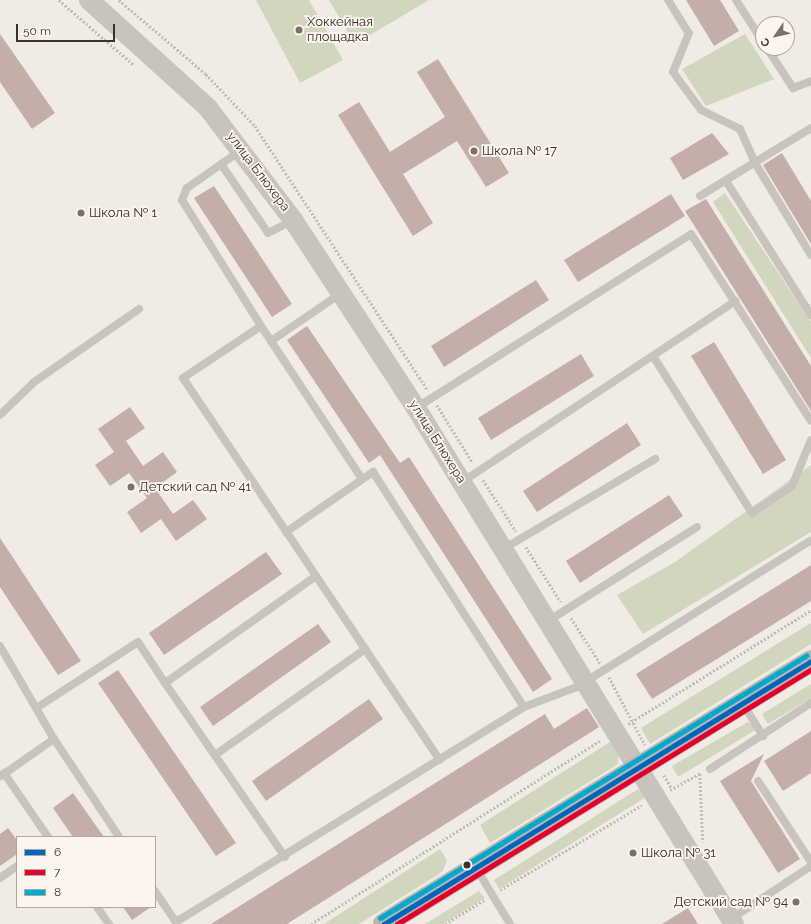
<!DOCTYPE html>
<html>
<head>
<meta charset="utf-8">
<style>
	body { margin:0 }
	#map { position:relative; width:811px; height:924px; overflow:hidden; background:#f0ebe5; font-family:Raleway,sans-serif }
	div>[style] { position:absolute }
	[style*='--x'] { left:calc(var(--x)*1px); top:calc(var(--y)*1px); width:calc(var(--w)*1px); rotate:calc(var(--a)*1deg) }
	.green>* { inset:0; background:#d1d6bf }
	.building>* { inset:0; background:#c3afa7 }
	.path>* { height:2.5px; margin-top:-1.25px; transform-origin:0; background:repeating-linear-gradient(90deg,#c2bbb6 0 2px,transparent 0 4px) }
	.service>* { height:8px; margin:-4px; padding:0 4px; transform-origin:4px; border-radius:4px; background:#c9c3be }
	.tertiary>* { height:20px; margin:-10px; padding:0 10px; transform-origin:10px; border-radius:10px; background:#c9c3be }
	.secondary>* { height:22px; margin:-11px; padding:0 11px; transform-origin:11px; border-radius:11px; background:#bab3ae }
	.bus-1>* { height:5px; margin:-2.5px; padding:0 2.5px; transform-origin:2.5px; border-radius:2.5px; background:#0065bd }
	.bus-2>* { height:5px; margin:-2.5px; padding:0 2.5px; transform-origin:2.5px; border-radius:2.5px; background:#e4002b }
	.bus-3>* { height:5px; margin:-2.5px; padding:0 2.5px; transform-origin:2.5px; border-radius:2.5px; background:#00a9ce }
	.dots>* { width:11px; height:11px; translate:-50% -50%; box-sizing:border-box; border:2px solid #fbf5ee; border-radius:50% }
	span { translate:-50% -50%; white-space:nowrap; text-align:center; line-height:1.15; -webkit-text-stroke:3.5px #fbf5ee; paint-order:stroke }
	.poi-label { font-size:13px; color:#3b302b }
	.left { translate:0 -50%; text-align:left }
	.right { translate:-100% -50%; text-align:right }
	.street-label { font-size:13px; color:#3b302b }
	.legend { position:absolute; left:16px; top:836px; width:140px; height:72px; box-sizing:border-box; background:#fbf5ee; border:1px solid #aea6a0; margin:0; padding:5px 7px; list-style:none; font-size:12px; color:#3b302b }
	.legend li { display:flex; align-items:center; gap:8px; height:20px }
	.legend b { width:20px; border:1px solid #aea6a0 }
	.north { position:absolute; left:755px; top:16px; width:40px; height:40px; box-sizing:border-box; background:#fbf5ee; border:1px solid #aea6a0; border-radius:50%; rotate:236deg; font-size:11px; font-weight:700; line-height:16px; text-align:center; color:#3b302b }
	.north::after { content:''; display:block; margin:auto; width:14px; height:18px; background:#7a716c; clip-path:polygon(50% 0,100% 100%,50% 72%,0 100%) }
	.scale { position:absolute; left:16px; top:24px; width:99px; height:18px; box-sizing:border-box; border:2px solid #3b302b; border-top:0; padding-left:5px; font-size:12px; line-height:14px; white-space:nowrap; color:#3b302b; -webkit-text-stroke:3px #fbf5ee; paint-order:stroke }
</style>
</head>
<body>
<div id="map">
	<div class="green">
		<i style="clip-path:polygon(256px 0,309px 0,343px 60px,300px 83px)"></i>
		<i style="clip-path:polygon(329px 0,429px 0,355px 44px)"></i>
		<i style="clip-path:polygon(745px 34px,774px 79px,706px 106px,682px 69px)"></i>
		<i style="clip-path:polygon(725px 193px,811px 322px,811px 358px,713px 202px)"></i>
		<i style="clip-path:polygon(811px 465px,811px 532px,643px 634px,617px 595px,675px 562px)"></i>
		<i style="clip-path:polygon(811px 623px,811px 644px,650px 744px,641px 728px)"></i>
		<i style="clip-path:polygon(811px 684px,811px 698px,768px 724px,762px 714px)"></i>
		<i style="clip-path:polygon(748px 722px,757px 729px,678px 777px,672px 766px)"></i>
		<i style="clip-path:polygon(613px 740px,619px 751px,618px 764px,490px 843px,480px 825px)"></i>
		<i style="clip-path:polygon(638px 789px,646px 797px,499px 889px,494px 880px)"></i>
		<i style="clip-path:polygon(440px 849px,447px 861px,442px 872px,359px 924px,324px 924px)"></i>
		<i style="clip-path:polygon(479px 891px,485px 898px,443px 924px,425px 924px)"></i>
	</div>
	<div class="building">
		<i style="clip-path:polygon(686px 0,720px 0,739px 31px,714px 46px)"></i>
		<i style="clip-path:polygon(0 34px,55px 113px,32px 129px,0 82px)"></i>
		<i style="clip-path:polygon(438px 59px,509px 173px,486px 187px,457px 141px,403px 174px,433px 223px,413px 236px,338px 115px,359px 102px,390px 152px,445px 117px,417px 72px)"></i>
		<i style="clip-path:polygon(712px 133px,729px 154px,683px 180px,670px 158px)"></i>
		<i style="clip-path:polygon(782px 153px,811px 201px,811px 244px,763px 165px)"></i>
		<i style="clip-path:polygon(214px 186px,292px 304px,272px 317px,194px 198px)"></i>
		<i style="clip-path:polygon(671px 194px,685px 216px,578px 282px,564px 260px)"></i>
		<i style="clip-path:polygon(706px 199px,811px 366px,811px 411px,685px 211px)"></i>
		<i style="clip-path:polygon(536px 280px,549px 300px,444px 367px,431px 346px)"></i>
		<i style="clip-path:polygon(307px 326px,400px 463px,409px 457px,552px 679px,533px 692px,380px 455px,369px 463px,287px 340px)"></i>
		<i style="clip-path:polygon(714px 342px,786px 460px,763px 474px,691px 356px)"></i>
		<i style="clip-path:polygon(581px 354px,594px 376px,491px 440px,478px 418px)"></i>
		<i style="clip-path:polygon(130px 407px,145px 428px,126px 441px,143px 466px,163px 452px,177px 472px,155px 488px,173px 514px,193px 500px,207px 519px,176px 541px,161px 519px,141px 533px,127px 512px,147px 498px,129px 473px,110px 486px,95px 465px,114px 452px,98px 429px)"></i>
		<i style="clip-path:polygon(627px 423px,641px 445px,537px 512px,523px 491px)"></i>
		<i style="clip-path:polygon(669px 495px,683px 516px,580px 583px,566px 561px)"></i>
		<i style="clip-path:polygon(0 538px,81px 661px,58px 675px,0 587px)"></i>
		<i style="clip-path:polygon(266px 552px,282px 574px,164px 655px,149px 633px)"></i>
		<i style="clip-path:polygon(811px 565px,811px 601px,652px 699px,636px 674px)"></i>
		<i style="clip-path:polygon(318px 624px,331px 642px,213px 726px,200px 707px)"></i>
		<i style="clip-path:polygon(118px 670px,236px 843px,216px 856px,98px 683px)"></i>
		<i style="clip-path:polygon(369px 699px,383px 719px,266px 801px,252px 781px)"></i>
		<i style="clip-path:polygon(587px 708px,599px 727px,287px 924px,211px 924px,545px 714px,554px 729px)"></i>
		<i style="clip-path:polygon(811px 731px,811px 773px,783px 791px,764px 761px)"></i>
		<i style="clip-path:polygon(764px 754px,751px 781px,800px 859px,778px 873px,720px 781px)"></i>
		<i style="clip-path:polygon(73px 793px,104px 837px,73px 837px,53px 808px)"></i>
		<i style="clip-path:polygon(8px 828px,17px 840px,17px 854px,0 866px,0 834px)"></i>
		<i style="clip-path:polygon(123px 907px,151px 907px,132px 920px)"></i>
		<i style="clip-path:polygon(688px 908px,698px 924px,662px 924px)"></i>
	</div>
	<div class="path">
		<i style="--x:59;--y:0;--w:99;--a:40.9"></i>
		<i style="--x:119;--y:0;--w:114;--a:40.4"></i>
		<i style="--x:206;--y:74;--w:71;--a:46.7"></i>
		<i style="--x:255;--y:126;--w:316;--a:56.8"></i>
		<i style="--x:437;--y:405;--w:68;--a:58.2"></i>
		<i style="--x:483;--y:480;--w:61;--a:57.1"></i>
		<i style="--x:526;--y:547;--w:65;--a:57.5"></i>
		<i style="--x:571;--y:618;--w:54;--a:57.2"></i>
		<i style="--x:609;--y:677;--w:77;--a:62.1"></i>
		<i style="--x:628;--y:724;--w:216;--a:-31.9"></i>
		<i style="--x:700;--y:774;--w:68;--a:87.5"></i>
		<i style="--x:664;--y:775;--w:16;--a:60"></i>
		<i style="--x:670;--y:790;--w:35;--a:-29"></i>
		<i style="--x:500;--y:890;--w:165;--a:-30.9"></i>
		<i style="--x:311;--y:924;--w:343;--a:-32.4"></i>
		<i style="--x:445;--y:924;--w:46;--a:-31.6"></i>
	</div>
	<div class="service">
		<i style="--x:668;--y:0;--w:39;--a:58"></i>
		<i style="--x:689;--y:33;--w:42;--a:112.3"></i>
		<i style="--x:673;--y:72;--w:47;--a:53.6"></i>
		<i style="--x:701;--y:110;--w:43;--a:26"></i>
		<i style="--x:740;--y:129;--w:37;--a:66"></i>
		<i style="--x:755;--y:163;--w:108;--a:58.7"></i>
		<i style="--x:736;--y:0;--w:50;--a:57.3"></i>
		<i style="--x:767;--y:48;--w:48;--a:57"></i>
		<i style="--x:793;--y:88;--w:19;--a:-21"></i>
		<i style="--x:240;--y:151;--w:65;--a:145.1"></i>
		<i style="--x:187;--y:188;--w:13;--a:113"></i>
		<i style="--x:182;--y:200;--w:149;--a:57.9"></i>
		<i style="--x:221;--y:164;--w:83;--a:55.7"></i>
		<i style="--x:268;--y:233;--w:28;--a:-27"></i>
		<i style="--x:726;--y:181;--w:159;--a:57.6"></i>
		<i style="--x:700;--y:196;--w:130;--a:-31.5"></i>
		<i style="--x:340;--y:294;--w:83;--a:145.7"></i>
		<i style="--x:271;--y:341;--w:18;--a:-124"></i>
		<i style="--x:261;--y:326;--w:94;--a:146.3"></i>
		<i style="--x:183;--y:378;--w:460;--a:56.1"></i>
		<i style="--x:271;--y:341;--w:165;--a:56.6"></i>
		<i style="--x:653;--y:356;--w:186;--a:57.8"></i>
		<i style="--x:752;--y:513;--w:48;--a:-34"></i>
		<i style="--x:792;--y:486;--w:50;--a:-67.6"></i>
		<i style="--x:416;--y:408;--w:325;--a:-32.3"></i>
		<i style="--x:691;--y:234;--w:222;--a:57.3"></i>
		<i style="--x:0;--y:415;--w:47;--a:-44.1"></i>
		<i style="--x:34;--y:382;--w:128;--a:-34.8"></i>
		<i style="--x:462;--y:482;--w:328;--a:-33.5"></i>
		<i style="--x:286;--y:532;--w:106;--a:-34.6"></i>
		<i style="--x:373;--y:472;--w:279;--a:57.3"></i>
		<i style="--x:503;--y:549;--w:177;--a:-30.6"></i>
		<i style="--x:548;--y:621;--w:176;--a:-32.2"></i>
		<i style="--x:0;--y:646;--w:108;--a:59.9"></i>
		<i style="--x:54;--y:739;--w:118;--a:56.4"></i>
		<i style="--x:743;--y:704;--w:38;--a:58"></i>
		<i style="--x:38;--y:707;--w:119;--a:-33"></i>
		<i style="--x:138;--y:642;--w:49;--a:56.6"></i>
		<i style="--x:215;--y:755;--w:184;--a:-35.2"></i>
		<i style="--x:710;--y:769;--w:121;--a:-33.2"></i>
		<i style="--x:4;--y:773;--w:78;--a:55.5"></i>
		<i style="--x:1;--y:776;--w:65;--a:-34.9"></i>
		<i style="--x:758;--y:781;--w:97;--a:56.8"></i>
		<i style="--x:285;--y:857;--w:211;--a:-124.6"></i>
		<i style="--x:165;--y:683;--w:185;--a:-35.3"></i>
		<i style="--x:476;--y:868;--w:66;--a:58.7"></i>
		<i style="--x:0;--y:878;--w:21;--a:-35"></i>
		<i style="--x:155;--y:891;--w:37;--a:56"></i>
		<i style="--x:176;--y:922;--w:409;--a:-31.7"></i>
		<i style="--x:524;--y:707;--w:57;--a:-20.7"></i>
		<i style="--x:577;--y:687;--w:276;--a:-32.1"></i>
		<i style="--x:97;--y:907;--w:21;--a:55"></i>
		<i style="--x:731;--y:919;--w:96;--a:-33.5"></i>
	</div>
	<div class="tertiary">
		<i style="--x:89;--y:0;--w:161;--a:42.2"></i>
		<i style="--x:208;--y:108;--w:141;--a:52.8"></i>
		<i style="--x:293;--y:220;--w:225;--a:56.8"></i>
		<i style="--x:416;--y:408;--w:606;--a:58.36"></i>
	</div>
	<div class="secondary">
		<i style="--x:384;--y:924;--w:501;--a:-31.63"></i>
	</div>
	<div class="bus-1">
		<i style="--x:384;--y:924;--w:501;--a:-31.63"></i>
	</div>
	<div class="bus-2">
		<i style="--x:397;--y:924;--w:486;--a:-31.6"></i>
	</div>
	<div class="bus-3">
		<i style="--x:380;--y:918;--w:501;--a:-31.63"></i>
	</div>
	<div class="dots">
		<i style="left:299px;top:30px;background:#7a716c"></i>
		<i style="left:474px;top:151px;background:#7a716c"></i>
		<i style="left:81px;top:213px;background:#7a716c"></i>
		<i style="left:131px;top:487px;background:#7a716c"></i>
		<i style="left:633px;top:853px;background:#7a716c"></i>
		<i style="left:467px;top:865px;background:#3b302b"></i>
		<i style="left:796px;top:902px;background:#7a716c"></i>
	</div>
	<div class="poi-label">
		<span class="left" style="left:307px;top:30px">Хоккейная<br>площадка</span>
		<span class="left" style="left:482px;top:151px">Школа № 17</span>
		<span class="left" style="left:89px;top:213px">Школа № 1</span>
		<span class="left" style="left:139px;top:487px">Детский сад № 41</span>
		<span class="left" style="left:641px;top:853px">Школа № 31</span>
		<span class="right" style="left:788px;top:902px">Детский сад № 94</span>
	</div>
	<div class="street-label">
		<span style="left:258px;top:172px;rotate:53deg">улица Блюхера</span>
		<span style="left:437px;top:442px;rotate:58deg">улица Блюхера</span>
	</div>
	<ul class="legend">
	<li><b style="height:5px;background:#0065bd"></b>6</li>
	<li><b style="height:5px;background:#e4002b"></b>7</li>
	<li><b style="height:5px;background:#00a9ce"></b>8</li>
	</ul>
	<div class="north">С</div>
	<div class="scale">50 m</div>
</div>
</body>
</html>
